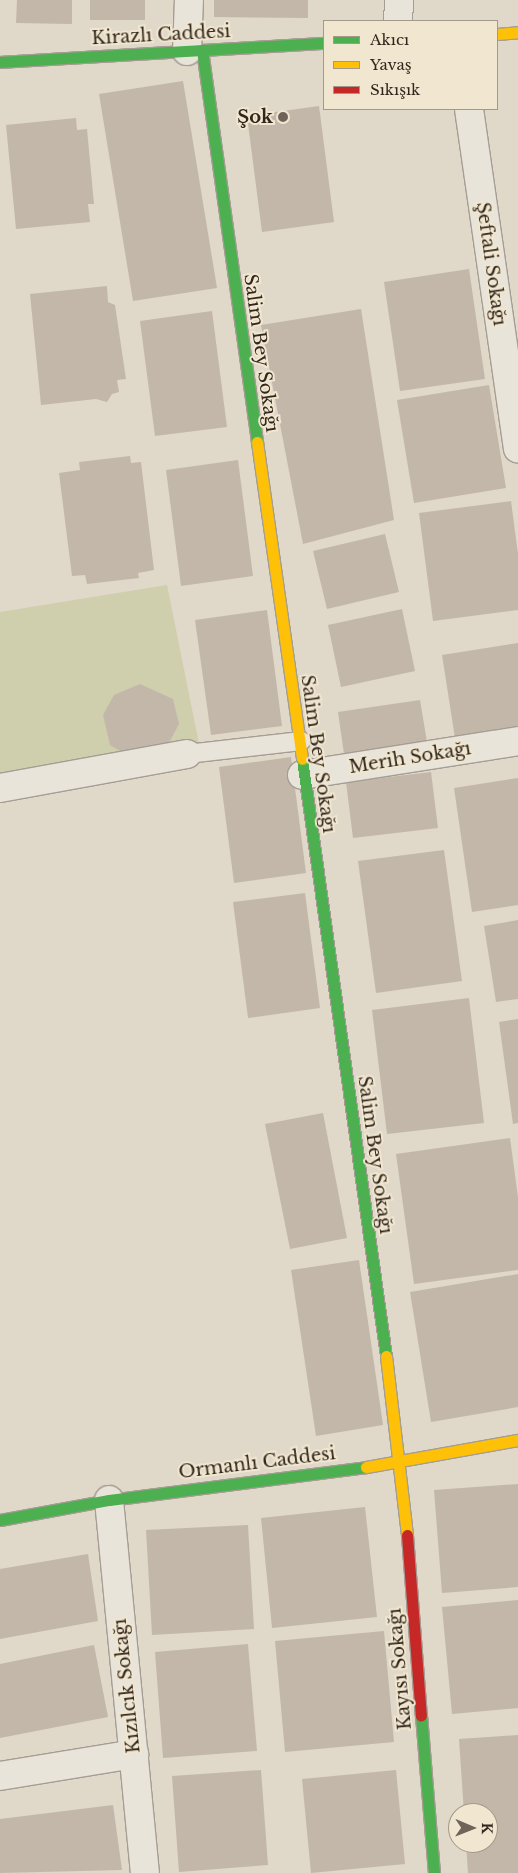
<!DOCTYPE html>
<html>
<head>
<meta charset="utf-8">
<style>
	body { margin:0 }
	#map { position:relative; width:518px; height:1873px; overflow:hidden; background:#e0d8c9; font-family:"Libre Baskerville",serif }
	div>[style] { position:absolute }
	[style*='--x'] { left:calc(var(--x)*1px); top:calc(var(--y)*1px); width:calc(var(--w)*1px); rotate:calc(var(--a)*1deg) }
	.green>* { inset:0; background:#cfcead }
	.building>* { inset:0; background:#c3b7aa }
	.roads { filter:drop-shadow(1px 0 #a59d93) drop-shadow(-1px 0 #a59d93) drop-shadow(0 1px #a59d93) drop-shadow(0 -1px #a59d93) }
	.lane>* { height:18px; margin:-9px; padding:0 9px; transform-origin:9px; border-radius:9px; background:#e8e4da }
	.street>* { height:28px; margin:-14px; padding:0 14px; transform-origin:14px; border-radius:14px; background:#e8e4da }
	.fast>* { height:11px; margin:-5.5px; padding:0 5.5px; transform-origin:5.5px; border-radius:5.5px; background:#4caf50 }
	.slow>* { height:11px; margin:-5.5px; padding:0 5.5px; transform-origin:5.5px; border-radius:5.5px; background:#ffc107 }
	.jam>* { height:11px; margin:-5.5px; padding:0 5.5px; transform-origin:5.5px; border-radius:5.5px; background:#c62828 }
	.dots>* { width:14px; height:14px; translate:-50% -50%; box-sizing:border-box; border:2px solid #f1e6cf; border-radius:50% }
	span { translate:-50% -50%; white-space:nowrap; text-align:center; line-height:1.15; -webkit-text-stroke:4px #f1e6cf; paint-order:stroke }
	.street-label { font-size:18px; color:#31261d }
	.poi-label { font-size:18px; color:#31261d; font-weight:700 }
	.right { translate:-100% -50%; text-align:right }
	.legend { position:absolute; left:323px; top:20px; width:175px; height:90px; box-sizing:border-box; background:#f1e6cf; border:1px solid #a49988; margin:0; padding:6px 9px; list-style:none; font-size:15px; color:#31261d }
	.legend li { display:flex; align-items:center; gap:10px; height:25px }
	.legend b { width:25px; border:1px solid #a49988 }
	.north { position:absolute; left:448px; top:1803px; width:50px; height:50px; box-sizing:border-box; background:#f1e6cf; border:1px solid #a49988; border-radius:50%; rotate:91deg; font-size:14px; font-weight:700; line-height:20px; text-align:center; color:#31261d }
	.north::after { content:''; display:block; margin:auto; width:18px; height:22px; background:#6e6459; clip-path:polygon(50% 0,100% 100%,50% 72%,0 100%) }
</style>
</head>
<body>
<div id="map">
	<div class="green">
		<i style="clip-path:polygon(167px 585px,199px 744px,138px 762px,0 783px,0 612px)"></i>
	</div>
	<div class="building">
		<i style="clip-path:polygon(17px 0,72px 0,72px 24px,16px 23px)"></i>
		<i style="clip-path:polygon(90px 0,145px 0,145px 20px,90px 20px)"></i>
		<i style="clip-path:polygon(214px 0,308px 0,308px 18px,214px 17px)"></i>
		<i style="clip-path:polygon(183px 81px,217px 288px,133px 301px,99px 94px)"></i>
		<i style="clip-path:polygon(319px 106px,334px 222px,262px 232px,247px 116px)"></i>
		<i style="clip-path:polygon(76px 118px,77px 130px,87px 129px,94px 204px,88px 204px,90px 222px,16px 229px,6px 125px)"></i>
		<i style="clip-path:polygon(469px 269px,485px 379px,400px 391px,384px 282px)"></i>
		<i style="clip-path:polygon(107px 286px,108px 302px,115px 305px,126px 379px,117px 380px,119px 392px,112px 394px,107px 402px,96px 399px,41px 405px,30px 294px)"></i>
		<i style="clip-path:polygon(361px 309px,394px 520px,303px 544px,261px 325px)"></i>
		<i style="clip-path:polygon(212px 311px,227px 427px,155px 436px,140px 321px)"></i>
		<i style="clip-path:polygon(489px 385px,506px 488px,414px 503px,397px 400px)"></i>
		<i style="clip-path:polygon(130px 456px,131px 463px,141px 462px,154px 570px,138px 573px,139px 578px,87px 584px,85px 575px,72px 576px,59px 473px,80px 470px,79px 462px)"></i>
		<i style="clip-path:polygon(238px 460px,253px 576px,181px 586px,166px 470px)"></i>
		<i style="clip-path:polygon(511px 501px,518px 554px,518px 610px,433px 621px,419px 513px)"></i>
		<i style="clip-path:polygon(385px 534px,399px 592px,327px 609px,313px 551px)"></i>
		<i style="clip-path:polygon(402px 609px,415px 671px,341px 687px,328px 625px)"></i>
		<i style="clip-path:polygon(267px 610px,282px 726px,211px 735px,195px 620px)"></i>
		<i style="clip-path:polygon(518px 643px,518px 727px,455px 738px,442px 655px)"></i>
		<i style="clip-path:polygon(140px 684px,173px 699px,179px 724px,163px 754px,138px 762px,110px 745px,103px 715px,114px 695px)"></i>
		<i style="clip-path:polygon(420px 700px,428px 748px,345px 761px,338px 712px)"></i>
		<i style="clip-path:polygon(291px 757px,306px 873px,234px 883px,219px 767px)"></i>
		<i style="clip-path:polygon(431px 772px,438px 828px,353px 838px,346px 782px)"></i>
		<i style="clip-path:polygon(518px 778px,518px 905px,472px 912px,454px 788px)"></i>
		<i style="clip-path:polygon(444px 850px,462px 981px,376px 993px,358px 861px)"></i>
		<i style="clip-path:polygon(305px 893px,320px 1008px,248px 1018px,233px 902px)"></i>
		<i style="clip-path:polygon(518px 920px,518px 999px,496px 1002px,484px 926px)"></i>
		<i style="clip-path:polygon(469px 998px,484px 1123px,387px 1134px,372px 1010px)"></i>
		<i style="clip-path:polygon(518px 1019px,518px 1123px,513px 1124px,499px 1022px)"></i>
		<i style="clip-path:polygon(323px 1113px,347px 1238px,290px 1249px,265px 1124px)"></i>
		<i style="clip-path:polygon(510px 1138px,518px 1197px,518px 1270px,414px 1284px,396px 1154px)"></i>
		<i style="clip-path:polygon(359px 1260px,383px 1425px,316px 1436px,291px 1270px)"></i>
		<i style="clip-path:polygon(518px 1274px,518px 1407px,431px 1422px,410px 1292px)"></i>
		<i style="clip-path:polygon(518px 1484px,518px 1587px,442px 1593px,434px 1490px)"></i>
		<i style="clip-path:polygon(365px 1507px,377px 1617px,272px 1628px,261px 1518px)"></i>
		<i style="clip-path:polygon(248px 1525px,254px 1629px,152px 1635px,146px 1530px)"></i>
		<i style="clip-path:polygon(88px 1554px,98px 1621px,0 1639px,0 1569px)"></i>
		<i style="clip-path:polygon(518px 1600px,518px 1708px,452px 1714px,442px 1607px)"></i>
		<i style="clip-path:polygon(384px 1631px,394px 1742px,285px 1752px,275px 1641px)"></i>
		<i style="clip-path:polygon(248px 1644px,257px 1751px,163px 1758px,155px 1652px)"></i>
		<i style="clip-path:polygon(94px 1645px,108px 1717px,0 1738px,0 1664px)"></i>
		<i style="clip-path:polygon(518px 1735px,518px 1873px,468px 1873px,466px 1843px,488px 1843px,488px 1813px,464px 1813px,459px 1739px)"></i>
		<i style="clip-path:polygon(261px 1770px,268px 1865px,179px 1872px,172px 1776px)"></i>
		<i style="clip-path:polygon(396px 1770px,405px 1864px,311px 1873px,302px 1779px)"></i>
		<i style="clip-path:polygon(113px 1805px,122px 1870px,0 1873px,0 1819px)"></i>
	</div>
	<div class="roads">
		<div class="lane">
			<i style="--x:187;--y:754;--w:115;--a:-6.5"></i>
		</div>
		<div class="street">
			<i style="--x:398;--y:21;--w:21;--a:-87"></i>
			<i style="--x:187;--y:51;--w:51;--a:-87.8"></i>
			<i style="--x:469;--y:109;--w:343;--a:81.8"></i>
			<i style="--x:302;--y:775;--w:219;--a:-8.9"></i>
			<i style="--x:0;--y:788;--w:190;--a:-10.3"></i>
			<i style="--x:109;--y:1500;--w:375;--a:84.5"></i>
			<i style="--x:0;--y:1776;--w:136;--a:-9.3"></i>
		</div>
		<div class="fast">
			<i style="--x:202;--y:50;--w:396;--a:82"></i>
			<i style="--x:0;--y:62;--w:325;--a:-3.4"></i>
			<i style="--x:302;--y:759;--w:603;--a:81.99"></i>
			<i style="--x:0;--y:1520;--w:111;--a:-10.4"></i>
			<i style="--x:109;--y:1500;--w:259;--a:-7.3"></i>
			<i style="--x:421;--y:1715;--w:159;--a:85.3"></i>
		</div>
		<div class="slow">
			<i style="--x:497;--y:34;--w:21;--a:-5"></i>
			<i style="--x:257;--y:442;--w:320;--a:81.9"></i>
			<i style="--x:386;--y:1356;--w:180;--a:83.3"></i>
			<i style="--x:366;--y:1467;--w:154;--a:-10.1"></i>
		</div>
		<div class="jam">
			<i style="--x:407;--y:1535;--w:181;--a:85.6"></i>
		</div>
	</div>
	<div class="dots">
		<i style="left:283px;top:117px;background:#6e6459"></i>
	</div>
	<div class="street-label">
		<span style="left:161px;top:35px;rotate:-3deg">Kirazlı Caddesi</span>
		<span style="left:491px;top:264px;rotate:82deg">Şeftali Sokağı</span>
		<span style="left:261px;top:353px;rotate:82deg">Salim Bey Sokağı</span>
		<span style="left:318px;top:754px;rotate:82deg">Salim Bey Sokağı</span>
		<span style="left:410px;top:758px;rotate:-9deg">Merih Sokağı</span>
		<span style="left:375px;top:1155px;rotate:82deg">Salim Bey Sokağı</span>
		<span style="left:257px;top:1463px;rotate:-7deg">Ormanlı Caddesi</span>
		<span style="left:400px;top:1669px;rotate:-95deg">Kayısı Sokağı</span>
		<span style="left:127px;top:1686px;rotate:-96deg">Kızılcık Sokağı</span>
	</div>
	<div class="poi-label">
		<span class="right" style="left:273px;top:117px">Şok</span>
	</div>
	<ul class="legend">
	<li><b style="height:6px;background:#4caf50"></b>Akıcı</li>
	<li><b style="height:6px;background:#ffc107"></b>Yavaş</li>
	<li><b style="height:6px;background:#c62828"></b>Sıkışık</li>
	</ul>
	<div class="north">K</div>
</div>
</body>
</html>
